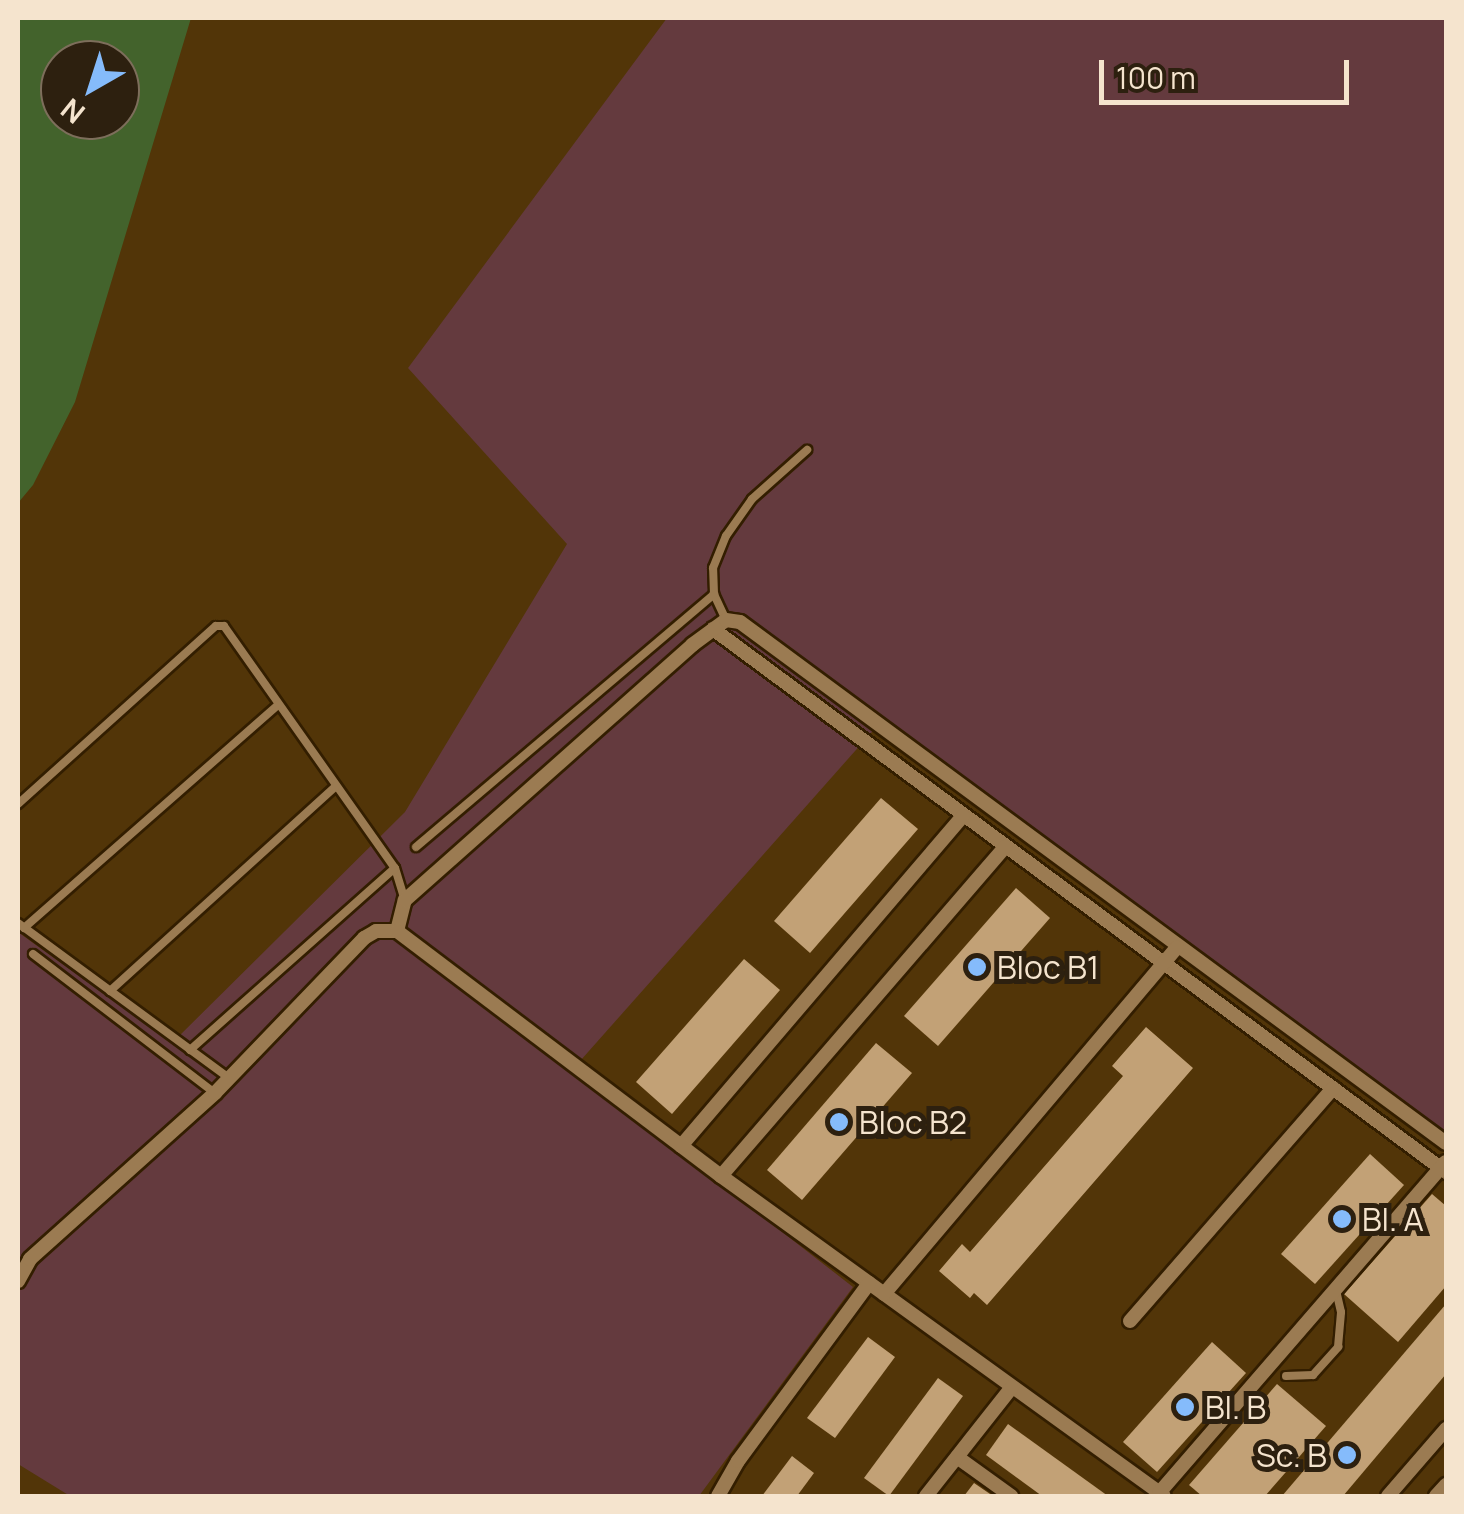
<!DOCTYPE html>
<html>
<head>
<meta charset="utf-8">
<style>
	body { margin:0 }
	#map { position:relative; width:1464px; height:1514px; overflow:hidden; background:#523508; font-family:Manrope,sans-serif }
	div>[style] { position:absolute }
	[style*='--x'] { left:calc(var(--x)*1px); top:calc(var(--y)*1px); width:calc(var(--w)*1px); rotate:calc(var(--a)*1deg) }
	.green>* { inset:0; background:#643a3e }
	.water>* { inset:0; background:#43632c }
	.building>* { inset:0; background:#c2a176 }
	.roads { filter:drop-shadow(2px 0 #331e00) drop-shadow(-2px 0 #331e00) drop-shadow(0 2px #331e00) drop-shadow(0 -2px #331e00) }
	.service>* { height:8px; margin:-4px; padding:0 4px; transform-origin:4px; border-radius:4px; background:#9b7b52 }
	.minor>* { height:14px; margin:-7px; padding:0 7px; transform-origin:7px; border-radius:7px; background:#9b7b52 }
	.dots>* { width:28px; height:28px; translate:-50% -50%; box-sizing:border-box; border:5px solid #2d200f; border-radius:50% }
	span { translate:-50% -50%; white-space:nowrap; text-align:center; line-height:1.15; -webkit-text-stroke:10px #2d200f; paint-order:stroke }
	.poi-label { font-size:32px; color:#f5e4ce }
	.left { translate:0 -50%; text-align:left }
	.right { translate:-100% -50%; text-align:right }
	.frame { position:absolute; inset:0; border:20px solid #f5e4ce; pointer-events:none }
	.north { position:absolute; left:40px; top:40px; width:100px; height:100px; box-sizing:border-box; background:#2d200f; border:2px solid #7d6e5b; border-radius:50%; rotate:219deg; font-size:28px; font-weight:700; line-height:40px; text-align:center; color:#f5e4ce }
	.north::after { content:''; display:block; margin:auto; width:35px; height:45px; background:#85bbfb; clip-path:polygon(50% 0,100% 100%,50% 72%,0 100%) }
	.scale { position:absolute; left:1099px; top:60px; width:250px; height:45px; box-sizing:border-box; border:5px solid #f5e4ce; border-top:0; padding-left:12px; font-size:30px; line-height:35px; white-space:nowrap; color:#f5e4ce; -webkit-text-stroke:8px #2d200f; paint-order:stroke }
</style>
</head>
<body>
<div id="map">
	<div class="green">
		<i style="clip-path:polygon(667px 18px,1446px 18px,1446px 1150px,879px 724px,573px 1069px,853px 1287px,699px 1496px,70px 1496px,18px 1464px,18px 932px,172px 1043px,405px 812px,567px 544px,408px 368px)"></i>
	</div>
	<div class="water">
		<i style="clip-path:polygon(evenodd,18px 18px,191px 18px,75px 402px,33px 485px,18px 503px,18px 18px,60px 60px,120px 60px,120px 120px,60px 120px,60px 60px)"></i>
	</div>
	<div class="building">
		<i style="clip-path:polygon(881px 798px,918px 829px,810px 953px,774px 921px)"></i>
		<i style="clip-path:polygon(1016px 888px,1050px 918px,938px 1046px,904px 1016px)"></i>
		<i style="clip-path:polygon(744px 959px,780px 990px,672px 1114px,636px 1082px)"></i>
		<i style="clip-path:polygon(1146px 1027px,1193px 1068px,987px 1305px,974px 1293px,970px 1298px,939px 1271px,962px 1244px,970px 1252px,1123px 1076px,1112px 1066px)"></i>
		<i style="clip-path:polygon(876px 1043px,912px 1073px,802px 1200px,767px 1170px)"></i>
		<i style="clip-path:polygon(1370px 1154px,1404px 1185px,1315px 1284px,1281px 1254px)"></i>
		<i style="clip-path:polygon(1432px 1194px,1446px 1206px,1446px 1286px,1398px 1342px,1344px 1294px)"></i>
		<i style="clip-path:polygon(1446px 1304px,1446px 1374px,1343px 1496px,1282px 1496px)"></i>
		<i style="clip-path:polygon(868px 1337px,895px 1357px,835px 1438px,807px 1418px)"></i>
		<i style="clip-path:polygon(1212px 1342px,1246px 1373px,1157px 1472px,1123px 1442px)"></i>
		<i style="clip-path:polygon(938px 1378px,963px 1396px,889px 1496px,864px 1478px)"></i>
		<i style="clip-path:polygon(1277px 1384px,1326px 1426px,1265px 1496px,1202px 1496px,1189px 1485px)"></i>
		<i style="clip-path:polygon(1008px 1424px,1108px 1496px,1042px 1496px,986px 1455px)"></i>
		<i style="clip-path:polygon(792px 1456px,814px 1473px,797px 1496px,762px 1496px)"></i>
		<i style="clip-path:polygon(974px 1483px,993px 1496px,964px 1496px)"></i>
	</div>
	<div class="roads">
		<div class="service">
			<i style="--x:726;--y:620;--w:29;--a:-115"></i>
			<i style="--x:714;--y:594;--w:26;--a:-92"></i>
			<i style="--x:713;--y:568;--w:35;--a:-68"></i>
			<i style="--x:726;--y:536;--w:45;--a:-54.9"></i>
			<i style="--x:752;--y:499;--w:74;--a:-41.7"></i>
			<i style="--x:18;--y:804;--w:266;--a:-42"></i>
			<i style="--x:216;--y:626;--w:8;--a:0"></i>
			<i style="--x:224;--y:626;--w:296;--a:54.8"></i>
			<i style="--x:395;--y:868;--w:34;--a:73"></i>
			<i style="--x:416;--y:847;--w:391;--a:-40.3"></i>
			<i style="--x:18;--y:923;--w:263;--a:36.3"></i>
			<i style="--x:24;--y:928;--w:338;--a:-41.3"></i>
			<i style="--x:33;--y:954;--w:229;--a:37.4"></i>
			<i style="--x:110;--y:991;--w:304;--a:-42.2"></i>
			<i style="--x:190;--y:1050;--w:274;--a:-41.6"></i>
			<i style="--x:1286;--y:1376;--w:27;--a:-2"></i>
			<i style="--x:1313;--y:1375;--w:38;--a:-48"></i>
			<i style="--x:1338;--y:1347;--w:35;--a:-85"></i>
			<i style="--x:1341;--y:1312;--w:23;--a:-103"></i>
		</div>
		<div class="minor">
			<i style="--x:713;--y:629;--w:912;--a:36.53"></i>
			<i style="--x:397;--y:931;--w:32;--a:-76"></i>
			<i style="--x:405;--y:900;--w:384;--a:-41.6"></i>
			<i style="--x:692;--y:645;--w:42;--a:-36.3"></i>
			<i style="--x:726;--y:620;--w:14;--a:8"></i>
			<i style="--x:740;--y:622;--w:877;--a:36.43"></i>
			<i style="--x:681;--y:1146;--w:434;--a:-49.5"></i>
			<i style="--x:721;--y:1176;--w:435;--a:-49.2"></i>
			<i style="--x:18;--y:1281;--w:25;--a:-61"></i>
			<i style="--x:30;--y:1259;--w:249;--a:-41.9"></i>
			<i style="--x:215;--y:1093;--w:215;--a:-46.1"></i>
			<i style="--x:364;--y:938;--w:14;--a:-30"></i>
			<i style="--x:376;--y:931;--w:21;--a:0"></i>
			<i style="--x:397;--y:931;--w:406;--a:37.1"></i>
			<i style="--x:721;--y:1176;--w:546;--a:35.84"></i>
			<i style="--x:884;--y:1294;--w:454;--a:-49.8"></i>
			<i style="--x:1130;--y:1321;--w:309;--a:-48.9"></i>
			<i style="--x:957;--y:1457;--w:67;--a:35.8"></i>
			<i style="--x:1159;--y:1493;--w:438;--a:-49.1"></i>
			<i style="--x:718;--y:1496;--w:40;--a:-60.3"></i>
			<i style="--x:738;--y:1461;--w:221;--a:-53.6"></i>
			<i style="--x:926;--y:1496;--w:139;--a:-51.7"></i>
			<i style="--x:1388;--y:1496;--w:89;--a:-49.1"></i>
			<i style="--x:1436;--y:1496;--w:15;--a:-48"></i>
		</div>
	</div>
	<div class="dots">
		<i style="left:977px;top:967px;background:#85bbfb"></i>
		<i style="left:839px;top:1122px;background:#85bbfb"></i>
		<i style="left:1342px;top:1219px;background:#85bbfb"></i>
		<i style="left:1185px;top:1407px;background:#85bbfb"></i>
		<i style="left:1347px;top:1455px;background:#85bbfb"></i>
	</div>
	<div class="poi-label">
		<span class="left" style="left:997px;top:967px">Bloc B1</span>
		<span class="left" style="left:859px;top:1122px">Bloc B2</span>
		<span class="left" style="left:1362px;top:1219px">Bl. A</span>
		<span class="left" style="left:1205px;top:1407px">Bl. B</span>
		<span class="right" style="left:1327px;top:1455px">Sc. B</span>
	</div>
	<div class="frame"></div>
	<div class="north">N</div>
	<div class="scale">100 m</div>
</div>
</body>
</html>
